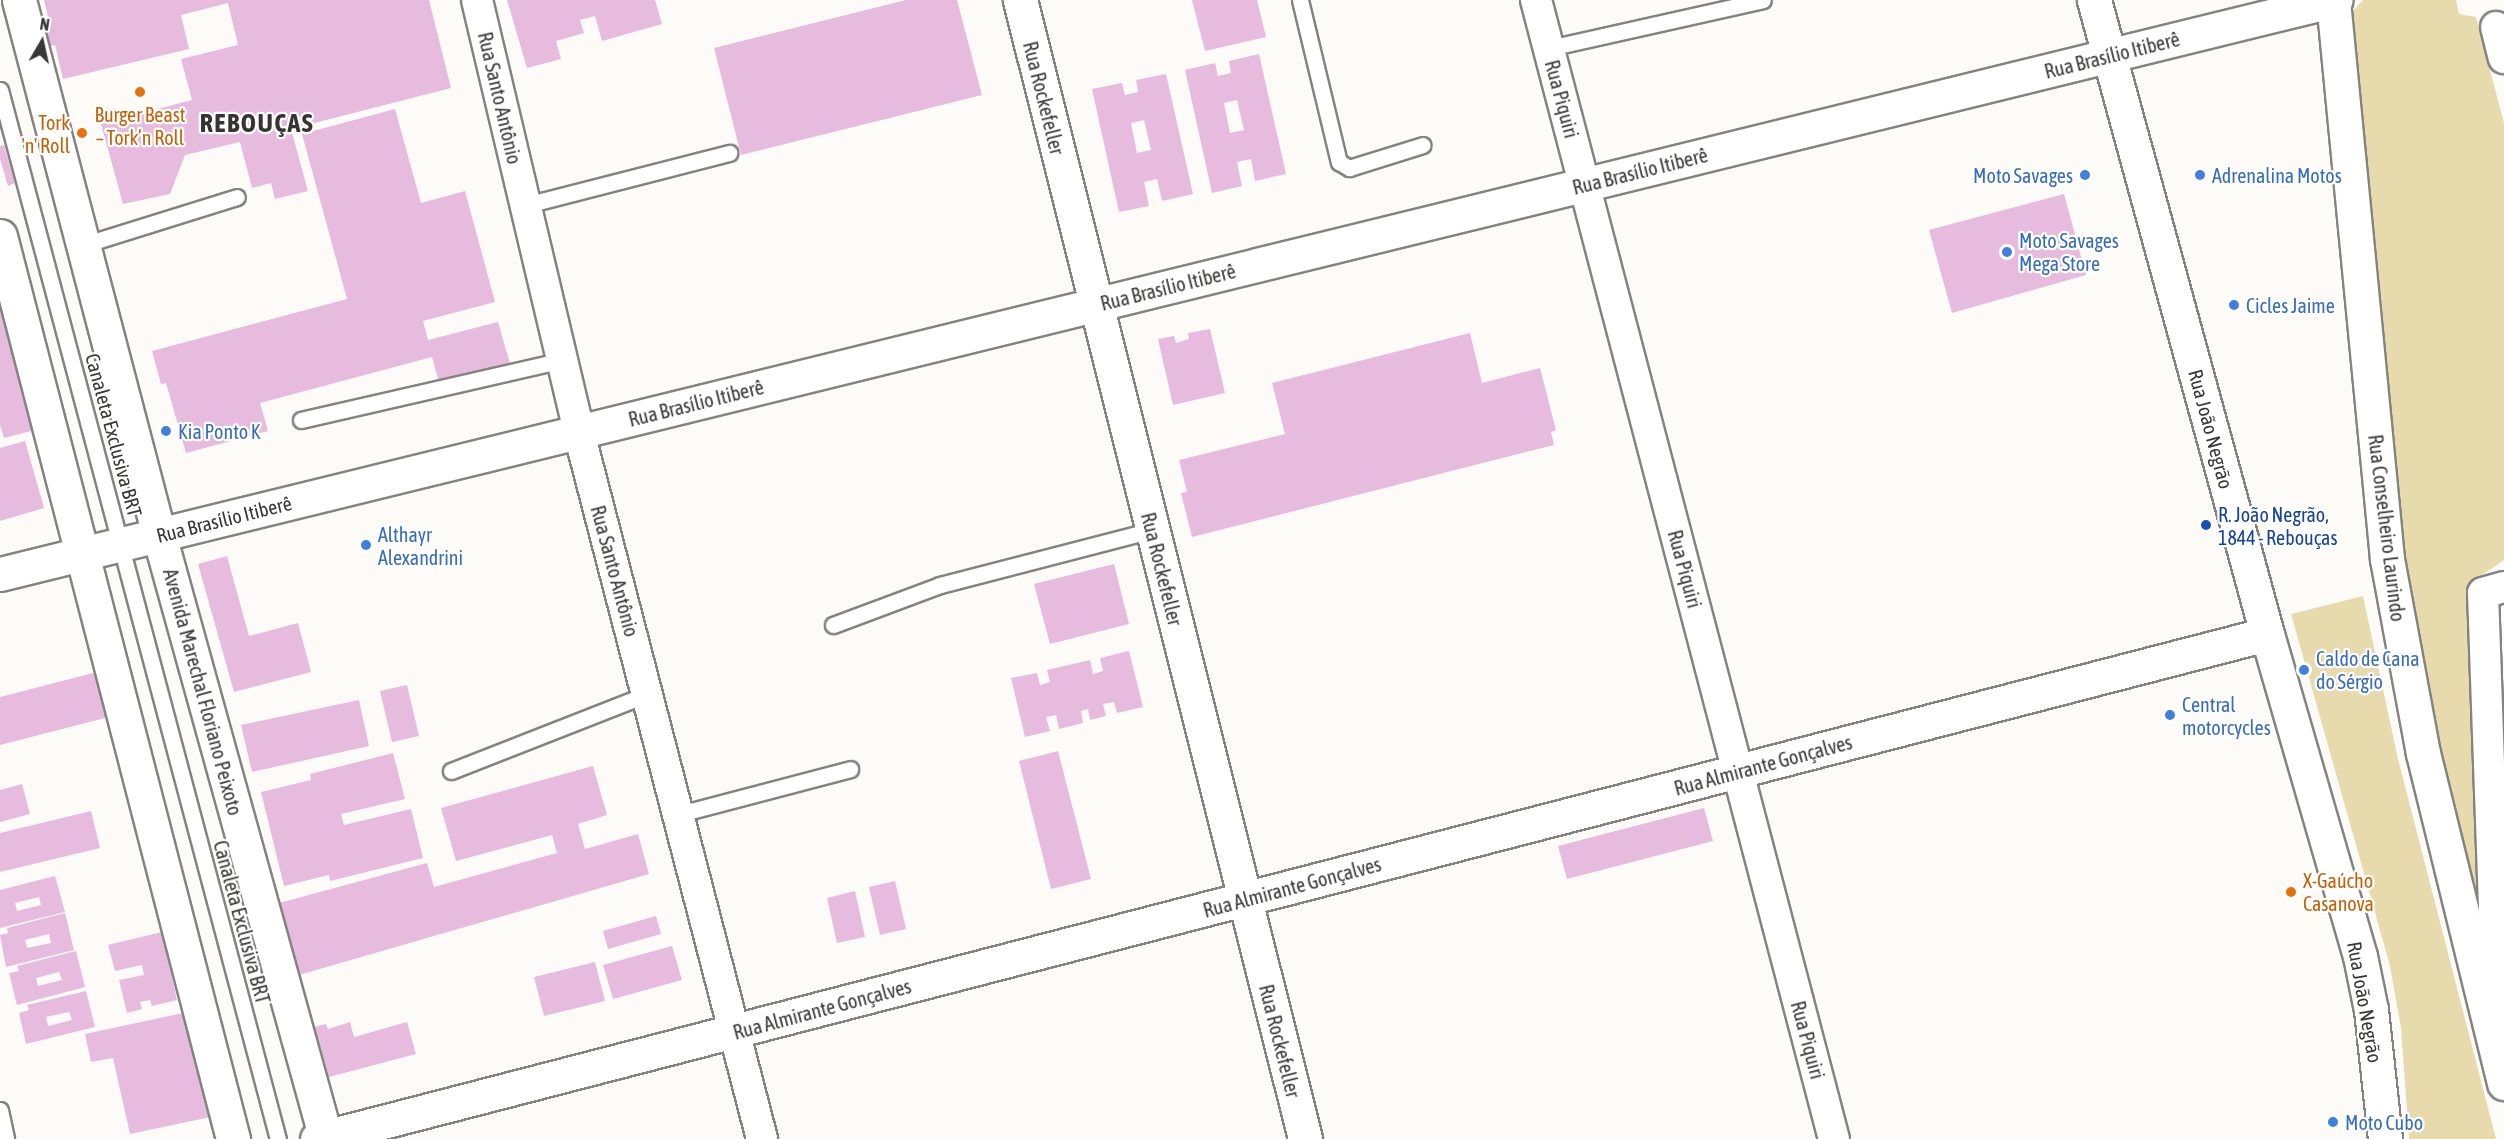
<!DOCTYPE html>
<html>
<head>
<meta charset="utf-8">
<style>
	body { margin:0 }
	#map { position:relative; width:2504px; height:1139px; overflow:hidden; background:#fcfbf7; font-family:"Asap Condensed",sans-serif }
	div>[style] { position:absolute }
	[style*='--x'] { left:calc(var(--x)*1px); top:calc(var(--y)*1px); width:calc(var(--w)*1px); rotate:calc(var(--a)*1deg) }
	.green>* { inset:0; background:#e7dbae }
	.building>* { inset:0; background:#e6bbde }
	.roads { filter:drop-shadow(2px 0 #848380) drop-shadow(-2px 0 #848380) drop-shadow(0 2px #848380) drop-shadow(0 -2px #848380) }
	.service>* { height:15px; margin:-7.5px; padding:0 7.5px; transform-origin:7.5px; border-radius:7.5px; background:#fff }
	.minor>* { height:30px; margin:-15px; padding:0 15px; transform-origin:15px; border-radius:15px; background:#fff }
	.tertiary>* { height:33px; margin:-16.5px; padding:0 16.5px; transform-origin:16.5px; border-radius:16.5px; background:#fff }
	.secondary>* { height:33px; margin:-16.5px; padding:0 16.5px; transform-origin:16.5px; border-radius:16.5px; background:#fff }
	.primary>* { height:33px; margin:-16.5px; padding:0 16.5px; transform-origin:16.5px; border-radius:16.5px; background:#fff }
	.dots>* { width:16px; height:16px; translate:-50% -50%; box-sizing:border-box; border:3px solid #fff; border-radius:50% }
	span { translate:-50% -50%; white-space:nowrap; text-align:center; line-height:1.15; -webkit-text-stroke:4.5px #fff; paint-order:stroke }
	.street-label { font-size:20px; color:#383837 }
	.food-label { font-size:20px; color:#c56008 }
	.right { translate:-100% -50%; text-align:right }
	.left { translate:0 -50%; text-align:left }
	.shop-label { font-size:20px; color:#366cbe }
	.transit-label { font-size:20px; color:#164399 }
	.district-label { font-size:26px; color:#353431; font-weight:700; letter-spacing:1.5px }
	.north { position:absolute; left:12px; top:12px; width:60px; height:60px; -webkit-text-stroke:4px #fff; paint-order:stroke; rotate:9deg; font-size:16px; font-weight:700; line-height:24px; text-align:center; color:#383837 }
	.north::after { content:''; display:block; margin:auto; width:21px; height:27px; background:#383837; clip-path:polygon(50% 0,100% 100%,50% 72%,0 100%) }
</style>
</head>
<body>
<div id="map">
	<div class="green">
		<i style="clip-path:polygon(2363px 0,2456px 0,2459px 14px,2476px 17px,2504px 123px,2504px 560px,2479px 577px,2471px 592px,2468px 613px,2484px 912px,2476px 925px,2395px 555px,2349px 23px,2352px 12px)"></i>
		<i style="clip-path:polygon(2363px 596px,2398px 759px,2496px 1139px,2409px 1139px,2401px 1028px,2390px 966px,2291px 614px)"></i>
	</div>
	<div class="building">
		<i style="clip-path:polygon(44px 0,429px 0,451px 88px,291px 129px,308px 191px,275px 199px,271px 183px,252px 188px,240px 142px,185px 155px,170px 194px,123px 204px,101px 124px,192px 100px,181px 59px,238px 45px,228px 3px,181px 15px,189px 49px,63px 79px,55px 45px,42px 48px,37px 24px,49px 21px)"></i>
		<i style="clip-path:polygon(507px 0,655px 0,662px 24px,602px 41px,595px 16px,580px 20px,584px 33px,556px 41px,561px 59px,527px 68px)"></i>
		<i style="clip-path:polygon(906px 0,957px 0,982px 95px,741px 155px,714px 48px)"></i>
		<i style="clip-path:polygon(1192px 0,1257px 0,1266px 37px,1205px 51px)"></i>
		<i style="clip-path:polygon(evenodd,1259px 54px,1286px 174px,1255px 181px,1251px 159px,1237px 162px,1242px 186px,1212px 193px,1185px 70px,1215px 63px,1218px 76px,1231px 73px,1229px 61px,1259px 54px,1237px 100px,1244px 130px,1230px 133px,1224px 103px,1237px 100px)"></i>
		<i style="clip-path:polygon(evenodd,1166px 74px,1193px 194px,1162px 201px,1157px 179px,1144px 182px,1149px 206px,1119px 212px,1092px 89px,1122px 83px,1125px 95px,1138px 92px,1136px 80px,1166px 74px,1144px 120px,1151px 150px,1137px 153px,1131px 123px,1144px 120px)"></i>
		<i style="clip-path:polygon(395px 109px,421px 203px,465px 191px,495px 302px,423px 321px,428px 340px,498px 322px,511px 367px,440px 386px,432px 357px,260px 403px,268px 431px,186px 453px,166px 383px,161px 384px,152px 351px,347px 299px,302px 134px)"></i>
		<i style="clip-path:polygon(4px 145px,15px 183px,8px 186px,0 159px,0 146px)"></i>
		<i style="clip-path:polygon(2064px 194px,2086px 275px,1952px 313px,1929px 230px)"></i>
		<i style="clip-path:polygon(0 309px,35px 430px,4px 438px,0 425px)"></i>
		<i style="clip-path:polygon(1210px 329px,1225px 393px,1173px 405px,1158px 339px,1174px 336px,1176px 343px,1189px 339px,1188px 333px)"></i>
		<i style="clip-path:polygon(1470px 333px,1482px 383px,1540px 368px,1556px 430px,1551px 432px,1554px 445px,1192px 537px,1181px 493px,1187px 492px,1179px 460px,1285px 434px,1272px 383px)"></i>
		<i style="clip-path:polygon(25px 441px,44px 508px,0 521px,0 448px)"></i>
		<i style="clip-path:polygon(227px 556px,249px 636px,298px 623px,311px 672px,234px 692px,198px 564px)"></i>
		<i style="clip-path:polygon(1114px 564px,1129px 624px,1050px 644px,1034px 584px)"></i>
		<i style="clip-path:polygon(1129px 651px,1143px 707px,1117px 713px,1114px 702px,1103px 704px,1106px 716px,1090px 720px,1088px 709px,1081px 711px,1083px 723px,1059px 729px,1056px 715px,1046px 717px,1050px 731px,1025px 737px,1011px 678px,1037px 673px,1040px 685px,1050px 682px,1047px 670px,1090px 660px,1093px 674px,1103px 671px,1100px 658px)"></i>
		<i style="clip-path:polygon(97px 672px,109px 717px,0 745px,0 697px)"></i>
		<i style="clip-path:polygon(407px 685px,419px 736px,392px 742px,380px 691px)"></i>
		<i style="clip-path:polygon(359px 700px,369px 746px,252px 772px,241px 725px)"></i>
		<i style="clip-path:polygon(1058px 751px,1091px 879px,1051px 889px,1019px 761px)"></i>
		<i style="clip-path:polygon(393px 753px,405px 799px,341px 814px,344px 825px,411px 809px,423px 858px,330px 881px,329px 875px,284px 886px,261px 792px,311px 780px,310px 774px)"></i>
		<i style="clip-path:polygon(593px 766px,607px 815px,578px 824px,585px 849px,638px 834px,649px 874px,299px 975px,279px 903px,427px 863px,434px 887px,557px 853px,552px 835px,456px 861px,441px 808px)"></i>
		<i style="clip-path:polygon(22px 784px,30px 814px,0 822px,0 790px)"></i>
		<i style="clip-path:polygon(1704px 808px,1713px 841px,1567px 879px,1558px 846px)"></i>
		<i style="clip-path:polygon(91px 811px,100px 848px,0 872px,0 833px)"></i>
		<i style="clip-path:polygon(evenodd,55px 876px,65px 912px,0 928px,0 890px,55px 876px,39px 897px,41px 905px,17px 911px,15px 903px,39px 897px)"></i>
		<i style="clip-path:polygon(895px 881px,906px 929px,880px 935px,869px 887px)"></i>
		<i style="clip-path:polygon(855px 891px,865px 937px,837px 943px,827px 898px)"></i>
		<i style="clip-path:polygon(evenodd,65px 913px,74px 950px,6px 967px,0 935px,8px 933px,7px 928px,65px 913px,49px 934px,51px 943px,27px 948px,25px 940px,49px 934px)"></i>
		<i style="clip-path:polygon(656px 916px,661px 934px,608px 949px,603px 931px)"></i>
		<i style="clip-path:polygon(162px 932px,177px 1000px,152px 1006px,150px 1000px,140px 1002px,142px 1009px,127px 1013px,119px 980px,144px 975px,142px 965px,115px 971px,108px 945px)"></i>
		<i style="clip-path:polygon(672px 946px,682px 980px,613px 999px,603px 965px)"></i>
		<i style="clip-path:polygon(evenodd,76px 951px,85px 987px,17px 1005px,9px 973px,19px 971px,17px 966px,76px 951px,59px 972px,62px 980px,38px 986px,36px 978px,59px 972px)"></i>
		<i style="clip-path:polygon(595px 962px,605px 1001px,544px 1016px,534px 977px)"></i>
		<i style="clip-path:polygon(evenodd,86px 991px,95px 1027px,26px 1044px,19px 1013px,29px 1010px,27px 1005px,86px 991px,69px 1012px,72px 1020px,48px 1026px,46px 1017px,69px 1012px)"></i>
		<i style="clip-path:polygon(197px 1010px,220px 1115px,130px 1134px,113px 1058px,91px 1062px,85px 1034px)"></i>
		<i style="clip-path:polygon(350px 1022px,354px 1037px,407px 1022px,416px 1054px,329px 1077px,315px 1027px,326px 1024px,328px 1029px)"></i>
	</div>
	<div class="roads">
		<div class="service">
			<i style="--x:1300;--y:0;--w:167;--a:76.5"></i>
			<i style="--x:1339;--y:162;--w:12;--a:31"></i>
			<i style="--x:1349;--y:168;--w:77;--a:-17.3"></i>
			<i style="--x:1549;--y:48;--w:219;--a:-12.6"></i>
			<i style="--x:0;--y:90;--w:1085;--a:75.16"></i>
			<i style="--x:526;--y:205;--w:210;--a:-14.4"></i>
			<i style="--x:83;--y:245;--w:161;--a:-17.3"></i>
			<i style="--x:301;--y:420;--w:268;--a:-12.9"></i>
			<i style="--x:833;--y:625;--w:114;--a:-20.5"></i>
			<i style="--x:940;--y:585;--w:219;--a:-14.5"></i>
			<i style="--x:451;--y:771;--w:211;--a:-21.4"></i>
			<i style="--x:679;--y:814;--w:177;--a:-14.7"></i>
			<i style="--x:0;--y:1110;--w:30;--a:78"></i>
		</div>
		<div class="minor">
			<i style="--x:477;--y:0;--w:464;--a:76.7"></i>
			<i style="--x:584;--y:452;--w:710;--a:75.47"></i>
			<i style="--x:1536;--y:0;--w:1177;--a:75.34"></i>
			<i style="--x:2496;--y:27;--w:32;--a:76"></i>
			<i style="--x:2498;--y:1022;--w:429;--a:-92"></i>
			<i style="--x:2483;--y:593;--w:22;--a:-16"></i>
		</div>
		<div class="tertiary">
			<i style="--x:19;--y:0;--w:553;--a:75.34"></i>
			<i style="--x:159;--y:535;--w:627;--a:74.54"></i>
			<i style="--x:0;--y:236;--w:933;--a:75.53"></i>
			<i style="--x:317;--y:1139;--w:2014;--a:-14.52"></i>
		</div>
		<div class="secondary">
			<i style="--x:2094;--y:0;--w:657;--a:74.74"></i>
			<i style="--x:2267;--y:634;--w:335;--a:73.9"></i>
			<i style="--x:2360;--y:956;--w:55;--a:78.5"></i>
			<i style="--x:2371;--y:1010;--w:130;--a:83.8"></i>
			<i style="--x:2333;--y:0;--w:562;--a:84.48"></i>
			<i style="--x:2387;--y:559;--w:197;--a:79.5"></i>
			<i style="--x:2423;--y:753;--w:340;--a:76.2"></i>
			<i style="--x:0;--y:574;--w:2405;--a:-13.81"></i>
		</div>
		<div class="primary">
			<i style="--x:1020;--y:0;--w:1174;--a:75.95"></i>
		</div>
	</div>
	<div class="dots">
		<i style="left:140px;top:92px;background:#e8710a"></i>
		<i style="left:82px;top:133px;background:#e8710a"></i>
		<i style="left:2085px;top:175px;background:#3f7fe0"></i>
		<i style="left:2200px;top:175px;background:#3f7fe0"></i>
		<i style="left:2007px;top:252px;background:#3f7fe0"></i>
		<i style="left:2234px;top:305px;background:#3f7fe0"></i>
		<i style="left:166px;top:431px;background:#3f7fe0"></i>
		<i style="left:2206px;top:525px;background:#1a4fb4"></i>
		<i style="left:366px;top:545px;background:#3f7fe0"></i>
		<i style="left:2304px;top:670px;background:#3f7fe0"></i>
		<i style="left:2170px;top:715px;background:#3f7fe0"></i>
		<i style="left:2291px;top:892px;background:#e8710a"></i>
		<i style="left:2333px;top:1122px;background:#3f7fe0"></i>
	</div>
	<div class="street-label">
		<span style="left:2112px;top:55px;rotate:-14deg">Rua Brasílio Itiberê</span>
		<span style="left:500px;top:98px;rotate:77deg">Rua Santo Antônio</span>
		<span style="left:1044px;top:98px;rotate:76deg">Rua Rockefeller</span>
		<span style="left:1562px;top:99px;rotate:75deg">Rua Piquiri</span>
		<span style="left:1640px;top:171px;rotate:-14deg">Rua Brasílio Itiberê</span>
		<span style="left:1168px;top:287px;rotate:-14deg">Rua Brasílio Itiberê</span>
		<span style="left:696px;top:403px;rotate:-14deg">Rua Brasílio Itiberê</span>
		<span style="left:2211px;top:429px;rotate:75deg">Rua João Negrão</span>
		<span style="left:114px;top:435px;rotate:75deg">Canaleta Exclusiva BRT</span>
		<span style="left:224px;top:519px;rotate:-14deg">Rua Brasílio Itiberê</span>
		<span style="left:2387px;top:528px;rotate:83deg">Rua Conselheiro Laurindo</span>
		<span style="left:1162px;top:569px;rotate:76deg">Rua Rockefeller</span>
		<span style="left:1685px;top:569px;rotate:75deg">Rua Piquiri</span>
		<span style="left:615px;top:571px;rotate:75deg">Rua Santo Antônio</span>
		<span style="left:203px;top:692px;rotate:75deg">Avenida Marechal Floriano Peixoto</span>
		<span style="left:1763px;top:765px;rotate:-15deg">Rua Almirante Gonçalves</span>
		<span style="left:1292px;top:887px;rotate:-15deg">Rua Almirante Gonçalves</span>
		<span style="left:242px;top:922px;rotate:75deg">Canaleta Exclusiva BRT</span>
		<span style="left:2365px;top:1002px;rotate:80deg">Rua João Negrão</span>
		<span style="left:822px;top:1009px;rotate:-15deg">Rua Almirante Gonçalves</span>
		<span style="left:1808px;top:1040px;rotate:75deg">Rua Piquiri</span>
		<span style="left:1280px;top:1041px;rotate:76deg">Rua Rockefeller</span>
	</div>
	<div class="food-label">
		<span style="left:140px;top:126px">Burger Beast<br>– Tork’n Roll</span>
		<span class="right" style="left:70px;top:134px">Tork<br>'n' Roll</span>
		<span class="left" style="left:2303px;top:892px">X-Gaúcho<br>Casanova</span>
	</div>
	<div class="shop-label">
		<span class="right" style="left:2073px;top:175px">Moto Savages</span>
		<span class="left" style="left:2212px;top:175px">Adrenalina Motos</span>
		<span class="left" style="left:2019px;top:252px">Moto Savages<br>Mega Store</span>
		<span class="left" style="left:2246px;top:305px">Cicles Jaime</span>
		<span class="left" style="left:178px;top:431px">Kia Ponto K</span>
		<span class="left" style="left:378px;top:546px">Althayr<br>Alexandrini</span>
		<span class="left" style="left:2316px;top:670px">Caldo de Cana<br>do Sérgio</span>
		<span class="left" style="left:2182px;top:716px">Central<br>motorcycles</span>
		<span class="left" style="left:2345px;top:1122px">Moto Cubo</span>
	</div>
	<div class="transit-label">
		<span class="left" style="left:2218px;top:526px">R. João Negrão,<br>1844 - Rebouças</span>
	</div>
	<div class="district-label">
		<span style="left:257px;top:124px">REBOUÇAS</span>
	</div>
	<div class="north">N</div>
</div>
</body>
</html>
